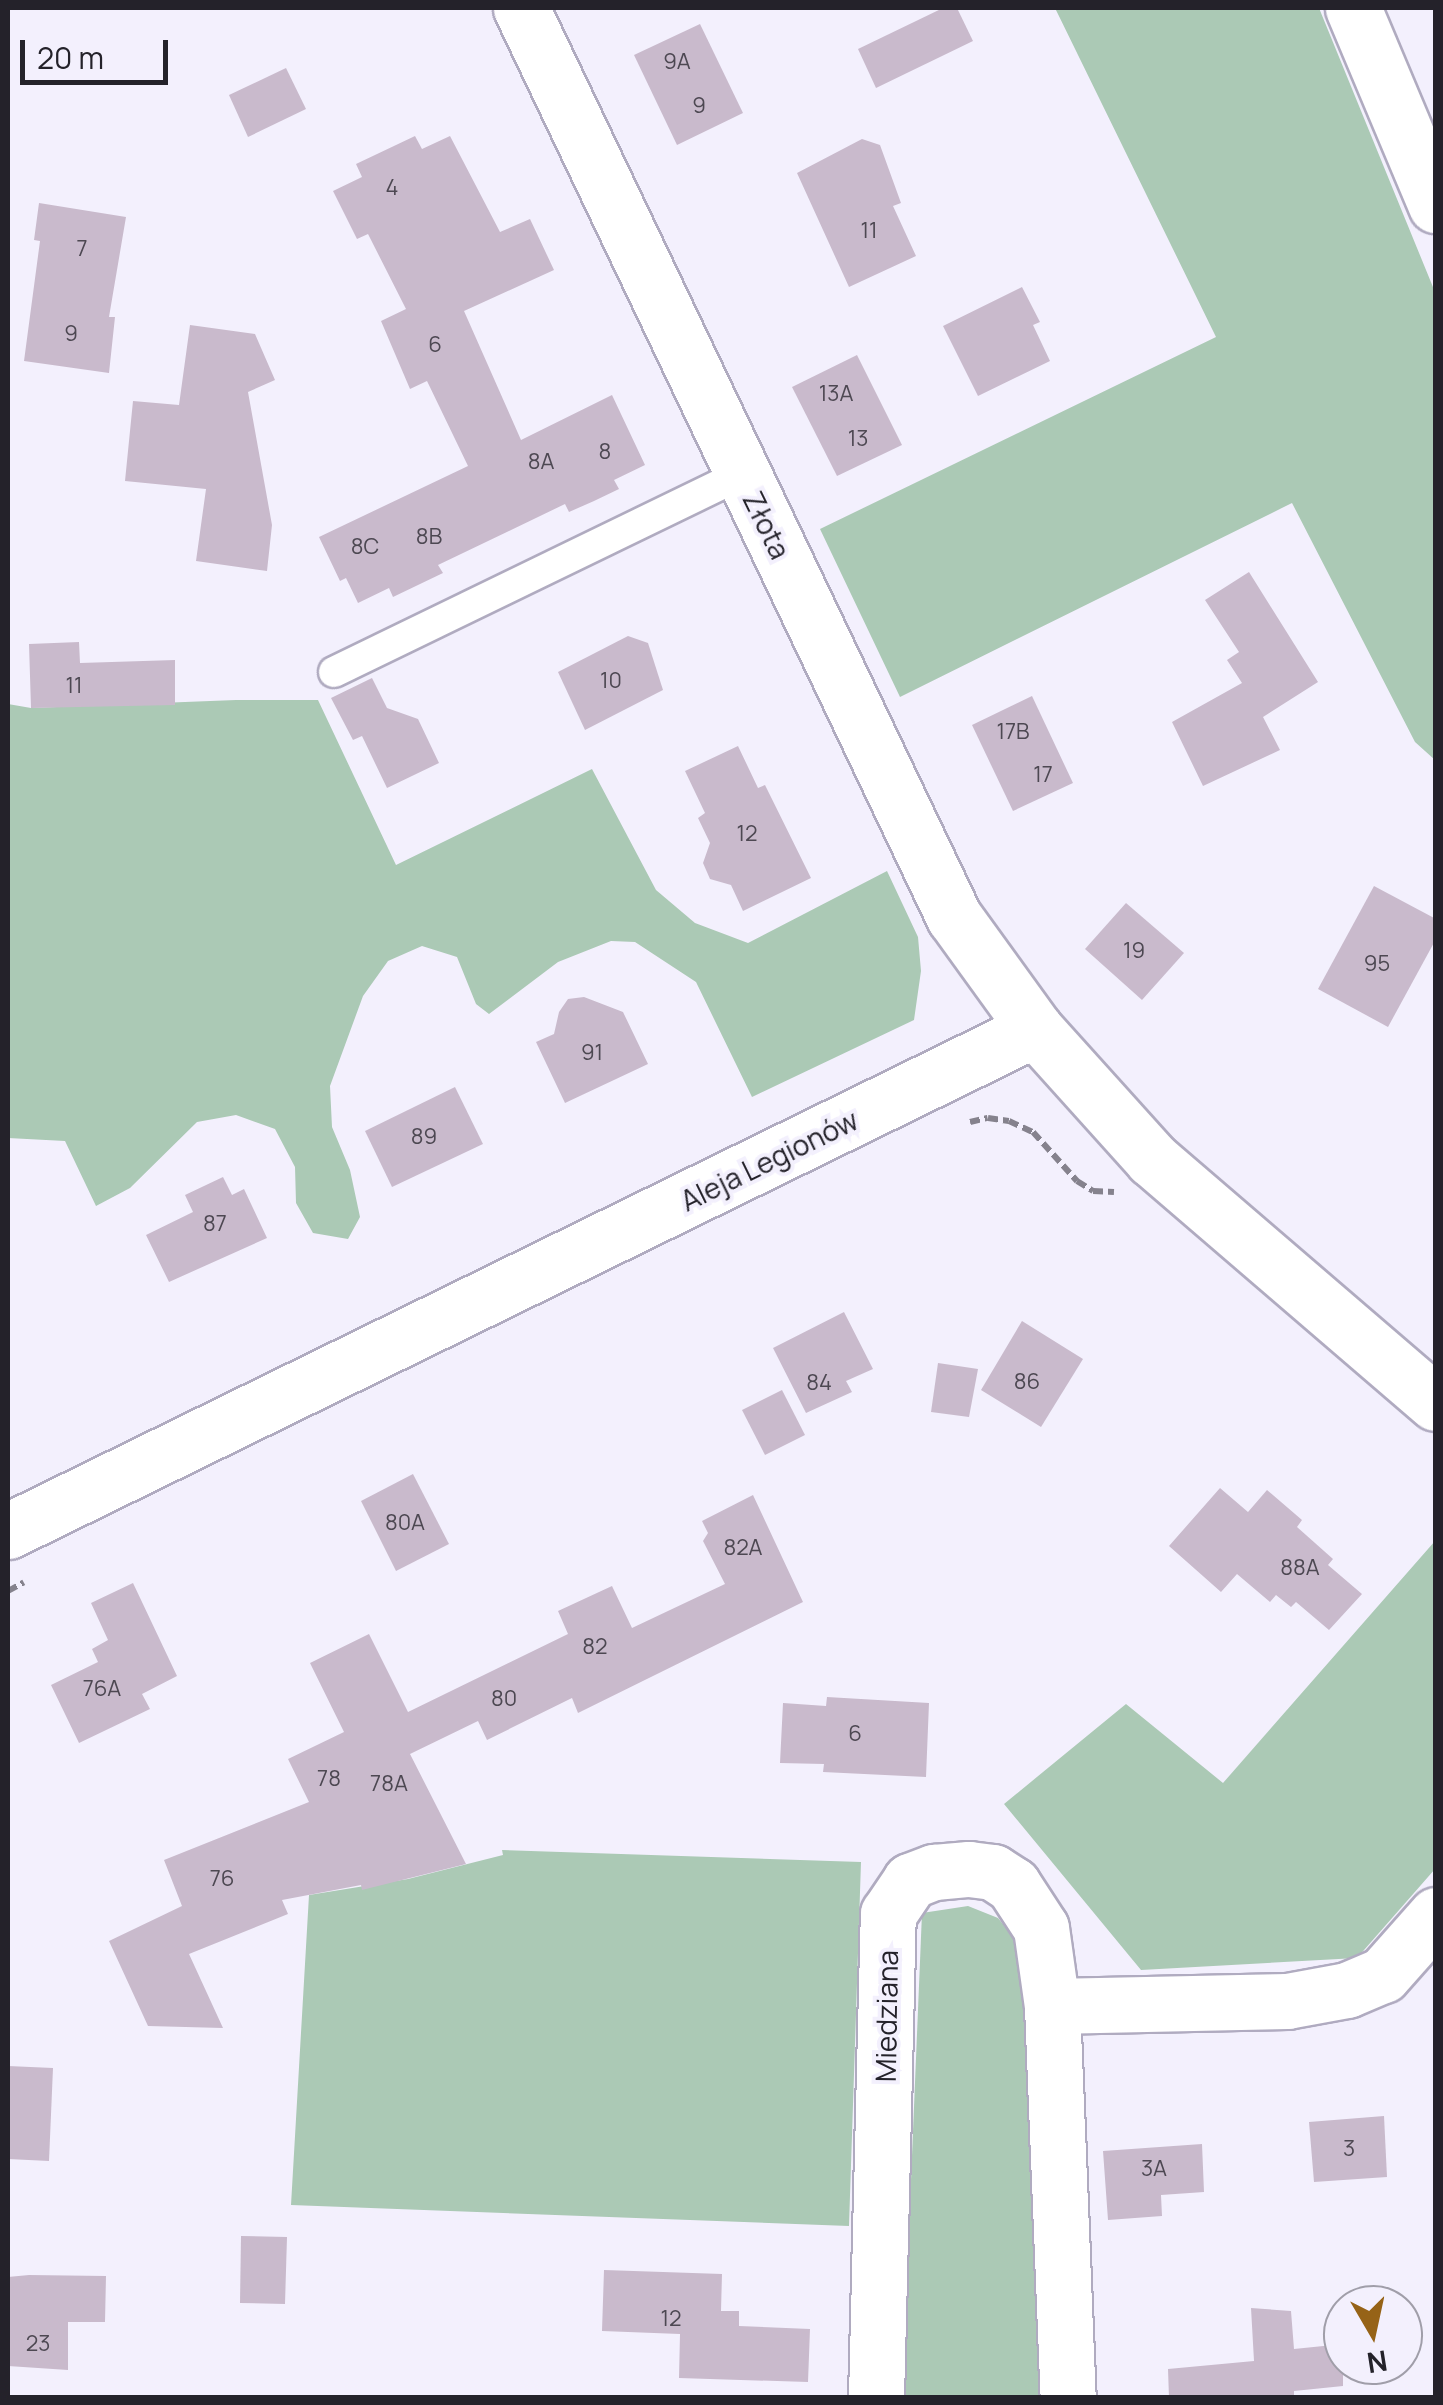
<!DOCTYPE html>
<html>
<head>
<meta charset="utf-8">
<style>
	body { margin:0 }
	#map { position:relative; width:1443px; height:2405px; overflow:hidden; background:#f3f0fd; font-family:Manrope,sans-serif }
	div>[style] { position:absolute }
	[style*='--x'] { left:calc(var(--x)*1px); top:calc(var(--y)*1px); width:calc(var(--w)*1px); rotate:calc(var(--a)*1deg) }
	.forest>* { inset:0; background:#abc9b5 }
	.building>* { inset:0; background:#c9bacc }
	.path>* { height:6px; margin-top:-3px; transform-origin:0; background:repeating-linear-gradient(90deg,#85828d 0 10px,transparent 0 15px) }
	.roads { filter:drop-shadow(2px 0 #b0abc0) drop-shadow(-2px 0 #b0abc0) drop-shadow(0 2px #b0abc0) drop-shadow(0 -2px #b0abc0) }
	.lane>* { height:30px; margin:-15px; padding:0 15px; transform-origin:15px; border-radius:15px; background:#fff }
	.street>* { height:55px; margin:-27.5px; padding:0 27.5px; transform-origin:27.5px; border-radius:27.5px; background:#fff }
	span { translate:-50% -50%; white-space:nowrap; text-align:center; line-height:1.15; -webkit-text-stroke:8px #f3f0fd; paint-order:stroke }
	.number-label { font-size:22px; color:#4d4852 }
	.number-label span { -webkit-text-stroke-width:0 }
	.street-label { font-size:28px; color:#24222a }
	.frame { position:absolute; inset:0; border:10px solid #24222a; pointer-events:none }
	.north { position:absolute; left:1323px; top:2285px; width:100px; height:100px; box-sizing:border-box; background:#f3f0fd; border:2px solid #a09ea9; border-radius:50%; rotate:171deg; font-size:28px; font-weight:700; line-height:40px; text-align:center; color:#24222a }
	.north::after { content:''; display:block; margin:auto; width:35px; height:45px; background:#966317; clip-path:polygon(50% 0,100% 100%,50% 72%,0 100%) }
	.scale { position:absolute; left:20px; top:40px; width:148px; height:45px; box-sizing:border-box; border:5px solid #24222a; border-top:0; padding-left:12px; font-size:30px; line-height:35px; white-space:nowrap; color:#24222a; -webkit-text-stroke:8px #f3f0fd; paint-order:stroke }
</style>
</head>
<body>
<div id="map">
	<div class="forest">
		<i style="clip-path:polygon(1055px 8px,1319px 8px,1435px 292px,1435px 760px,1415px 742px,1292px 503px,900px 697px,820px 529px,1216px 337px)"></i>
		<i style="clip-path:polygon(236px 700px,318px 700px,396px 865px,592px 769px,656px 890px,695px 923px,748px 943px,887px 871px,918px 937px,921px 971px,914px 1020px,752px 1097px,696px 982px,635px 942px,611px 941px,558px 962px,489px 1014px,476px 1004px,457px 957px,422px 946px,388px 961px,363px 996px,330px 1086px,332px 1127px,350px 1170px,360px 1217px,348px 1239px,313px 1233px,296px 1203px,295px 1167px,275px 1129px,236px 1115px,197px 1122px,130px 1188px,96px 1206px,65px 1141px,8px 1138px,8px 704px,31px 708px)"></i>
		<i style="clip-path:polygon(1435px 1541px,1435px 1869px,1357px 1958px,1141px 1970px,1004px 1804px,1126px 1704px,1223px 1783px)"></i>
		<i style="clip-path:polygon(502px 1850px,861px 1862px,849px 2226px,291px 2205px,309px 1895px,408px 1879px,503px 1855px)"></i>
		<i style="clip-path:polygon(968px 1906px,998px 1918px,1019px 1944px,1025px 1966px,1049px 2397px,902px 2398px,922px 1913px)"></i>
	</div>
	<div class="building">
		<i style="clip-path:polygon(943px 8px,957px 8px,973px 41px,876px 88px,858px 49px)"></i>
		<i style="clip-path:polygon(700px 24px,743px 113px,677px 145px,634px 55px)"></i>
		<i style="clip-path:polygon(286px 68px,306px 109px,248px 137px,229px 95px)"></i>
		<i style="clip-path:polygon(415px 136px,422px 149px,450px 136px,500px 232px,530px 219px,554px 270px,464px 311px,521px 440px,612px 395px,645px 465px,614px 480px,619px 489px,594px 501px,569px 512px,565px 504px,438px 565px,443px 573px,393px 597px,389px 588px,358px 603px,346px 578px,340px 581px,319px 537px,468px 466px,427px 381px,410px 389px,381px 321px,406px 309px,368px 234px,357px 239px,333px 191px,362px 177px,356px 164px)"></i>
		<i style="clip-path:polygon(862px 139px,880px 145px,901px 203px,893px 206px,916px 256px,849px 287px,797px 173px)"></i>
		<i style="clip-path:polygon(39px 203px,126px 217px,109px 317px,115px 317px,109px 373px,24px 361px,40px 241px,34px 240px)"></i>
		<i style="clip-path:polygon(1022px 287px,1040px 322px,1033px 325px,1050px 361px,978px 396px,943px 326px)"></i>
		<i style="clip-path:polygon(190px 325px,255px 334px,275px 380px,248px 392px,272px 525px,267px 571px,196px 561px,206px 489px,125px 481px,133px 401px,179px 405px)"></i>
		<i style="clip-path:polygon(857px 355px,902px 445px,837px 476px,792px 387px)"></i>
		<i style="clip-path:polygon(1249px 572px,1318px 682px,1263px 717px,1280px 750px,1203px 786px,1172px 722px,1242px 683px,1227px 660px,1239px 652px,1205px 600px)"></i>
		<i style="clip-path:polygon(628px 636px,648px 643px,663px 690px,585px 730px,558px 672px)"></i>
		<i style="clip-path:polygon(79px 642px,80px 663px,175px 660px,175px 705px,31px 708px,29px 644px)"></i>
		<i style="clip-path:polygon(372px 678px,387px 708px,418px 719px,439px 763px,387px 788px,362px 736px,353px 740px,331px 698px)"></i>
		<i style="clip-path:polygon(1032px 696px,1073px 783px,1013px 811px,972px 725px)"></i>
		<i style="clip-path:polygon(738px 746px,758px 788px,765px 785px,811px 878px,743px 911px,731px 885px,710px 879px,703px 863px,710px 843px,698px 818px,705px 813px,685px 771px)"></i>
		<i style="clip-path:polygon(1374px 886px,1436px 919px,1436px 939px,1388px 1027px,1318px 989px)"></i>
		<i style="clip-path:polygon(1126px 903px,1184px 953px,1142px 1000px,1085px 949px)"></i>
		<i style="clip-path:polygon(584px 997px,623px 1012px,648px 1064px,565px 1103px,536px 1042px,554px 1034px,559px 1012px,568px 999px)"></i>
		<i style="clip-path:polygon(455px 1087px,483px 1144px,392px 1187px,365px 1131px)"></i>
		<i style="clip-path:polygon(223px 1177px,232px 1195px,244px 1189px,267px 1238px,169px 1282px,146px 1235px,193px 1212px,185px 1195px)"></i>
		<i style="clip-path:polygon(844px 1312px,873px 1369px,846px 1381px,852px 1392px,806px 1413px,773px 1348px)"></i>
		<i style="clip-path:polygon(1022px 1321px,1083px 1359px,1041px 1427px,981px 1390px)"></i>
		<i style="clip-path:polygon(938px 1363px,978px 1369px,969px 1417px,931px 1412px)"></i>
		<i style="clip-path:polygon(782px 1390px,805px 1435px,765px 1455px,742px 1410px)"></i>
		<i style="clip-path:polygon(413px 1474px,449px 1544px,396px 1571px,361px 1501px)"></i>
		<i style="clip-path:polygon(1220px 1488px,1248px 1512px,1267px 1490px,1302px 1520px,1297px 1527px,1333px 1559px,1328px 1565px,1362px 1594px,1329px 1630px,1296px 1602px,1291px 1607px,1276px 1595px,1270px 1602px,1237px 1574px,1221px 1592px,1169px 1546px)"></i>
		<i style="clip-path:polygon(753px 1495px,803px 1602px,578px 1713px,572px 1698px,487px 1740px,478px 1721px,410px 1754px,466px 1864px,362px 1890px,361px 1885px,282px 1900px,288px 1914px,189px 1954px,223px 2028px,148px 2026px,109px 1941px,182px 1906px,164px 1860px,309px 1802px,288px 1759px,344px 1732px,310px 1663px,369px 1634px,408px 1712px,568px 1634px,558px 1611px,612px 1586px,632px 1628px,725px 1584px,703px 1541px,708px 1533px,702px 1521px)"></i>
		<i style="clip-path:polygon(133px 1583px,177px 1676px,142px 1694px,150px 1709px,79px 1743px,51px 1685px,98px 1662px,92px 1649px,108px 1640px,91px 1603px)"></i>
		<i style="clip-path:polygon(827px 1697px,929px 1703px,926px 1777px,823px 1772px,824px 1764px,780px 1763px,783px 1703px,826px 1706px)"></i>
		<i style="clip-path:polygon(8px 2066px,53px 2068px,49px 2161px,8px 2159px)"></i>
		<i style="clip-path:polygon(1384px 2116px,1387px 2177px,1314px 2182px,1309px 2122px)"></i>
		<i style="clip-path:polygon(1202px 2144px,1204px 2192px,1161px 2195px,1162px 2216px,1108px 2220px,1103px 2151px)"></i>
		<i style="clip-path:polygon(241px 2236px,287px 2237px,285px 2304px,240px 2303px)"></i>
		<i style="clip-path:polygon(604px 2270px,722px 2274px,721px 2311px,739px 2311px,739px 2326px,810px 2329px,808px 2382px,679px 2378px,680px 2334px,602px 2331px)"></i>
		<i style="clip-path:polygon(29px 2275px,106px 2276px,105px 2322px,68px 2322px,68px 2370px,8px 2366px,8px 2277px)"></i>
		<i style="clip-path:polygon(1251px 2308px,1291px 2311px,1294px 2349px,1343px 2344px,1343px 2386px,1294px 2391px,1294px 2398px,1169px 2398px,1168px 2369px,1254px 2361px)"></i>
	</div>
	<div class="path">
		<i style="--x:970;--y:1122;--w:18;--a:-13"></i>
		<i style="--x:988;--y:1118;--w:21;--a:8"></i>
		<i style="--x:1009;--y:1121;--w:26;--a:25"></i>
		<i style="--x:1033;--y:1132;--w:66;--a:48.1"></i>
		<i style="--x:1077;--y:1181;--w:19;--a:32"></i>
		<i style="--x:1093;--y:1191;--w:21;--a:3"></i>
		<i style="--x:8;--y:1591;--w:18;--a:-29"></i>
	</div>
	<div class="roads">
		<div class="lane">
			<i style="--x:334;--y:672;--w:454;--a:-25.9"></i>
		</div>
		<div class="street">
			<i style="--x:521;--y:8;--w:1007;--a:64.53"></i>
			<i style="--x:954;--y:917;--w:138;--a:54.1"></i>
			<i style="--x:1035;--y:1029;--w:175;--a:48"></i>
			<i style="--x:1152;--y:1159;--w:374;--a:40.7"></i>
			<i style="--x:1353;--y:8;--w:214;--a:67.2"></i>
			<i style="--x:8;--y:1531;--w:1143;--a:-26.05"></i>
			<i style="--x:1052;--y:2006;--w:392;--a:87.7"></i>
			<i style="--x:876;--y:2398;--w:484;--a:-88.6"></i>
			<i style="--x:888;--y:1914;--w:40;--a:-56"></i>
			<i style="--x:910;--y:1881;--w:26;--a:-21"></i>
			<i style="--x:934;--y:1872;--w:35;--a:-5"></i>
			<i style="--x:969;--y:1869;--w:24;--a:7"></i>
			<i style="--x:993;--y:1872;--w:24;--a:33"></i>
			<i style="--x:1013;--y:1885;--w:51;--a:56.9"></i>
			<i style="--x:1041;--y:1928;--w:79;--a:82"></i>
			<i style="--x:1052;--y:2006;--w:235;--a:-1.2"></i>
			<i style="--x:1287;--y:2001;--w:61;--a:-10.4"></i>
			<i style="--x:1347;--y:1990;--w:39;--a:-23"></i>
			<i style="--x:1383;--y:1975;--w:80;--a:-48.5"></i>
		</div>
	</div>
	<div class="number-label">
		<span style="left:677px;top:62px">9A</span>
		<span style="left:699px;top:106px">9</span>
		<span style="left:392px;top:188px">4</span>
		<span style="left:869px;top:231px">11</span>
		<span style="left:82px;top:249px">7</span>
		<span style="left:71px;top:334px">9</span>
		<span style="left:435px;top:345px">6</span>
		<span style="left:836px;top:394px">13A</span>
		<span style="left:858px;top:439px">13</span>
		<span style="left:605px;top:452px">8</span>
		<span style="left:541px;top:462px">8A</span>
		<span style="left:429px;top:537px">8B</span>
		<span style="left:365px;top:547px">8C</span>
		<span style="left:611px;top:681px">10</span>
		<span style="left:74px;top:686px">11</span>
		<span style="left:1013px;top:732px">17B</span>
		<span style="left:1043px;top:775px">17</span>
		<span style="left:747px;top:834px">12</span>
		<span style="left:1134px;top:951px">19</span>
		<span style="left:1377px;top:964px">95</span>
		<span style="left:592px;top:1053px">91</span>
		<span style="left:424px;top:1137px">89</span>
		<span style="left:215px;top:1224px">87</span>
		<span style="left:1027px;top:1382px">86</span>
		<span style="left:819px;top:1383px">84</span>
		<span style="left:405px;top:1523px">80A</span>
		<span style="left:743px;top:1548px">82A</span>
		<span style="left:1300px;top:1568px">88A</span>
		<span style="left:595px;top:1647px">82</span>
		<span style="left:102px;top:1689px">76A</span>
		<span style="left:504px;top:1699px">80</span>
		<span style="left:855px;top:1734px">6</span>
		<span style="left:329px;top:1779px">78</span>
		<span style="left:389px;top:1784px">78A</span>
		<span style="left:222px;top:1879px">76</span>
		<span style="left:1349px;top:2149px">3</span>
		<span style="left:1154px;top:2169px">3A</span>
		<span style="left:671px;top:2319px">12</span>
		<span style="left:38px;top:2344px">23</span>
	</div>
	<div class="street-label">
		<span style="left:767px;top:525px;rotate:64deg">Złota</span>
		<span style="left:769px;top:1160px;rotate:-26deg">Aleja Legionów</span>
		<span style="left:886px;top:2016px;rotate:-89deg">Miedziana</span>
	</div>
	<div class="frame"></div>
	<div class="north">N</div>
	<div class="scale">20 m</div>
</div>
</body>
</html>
